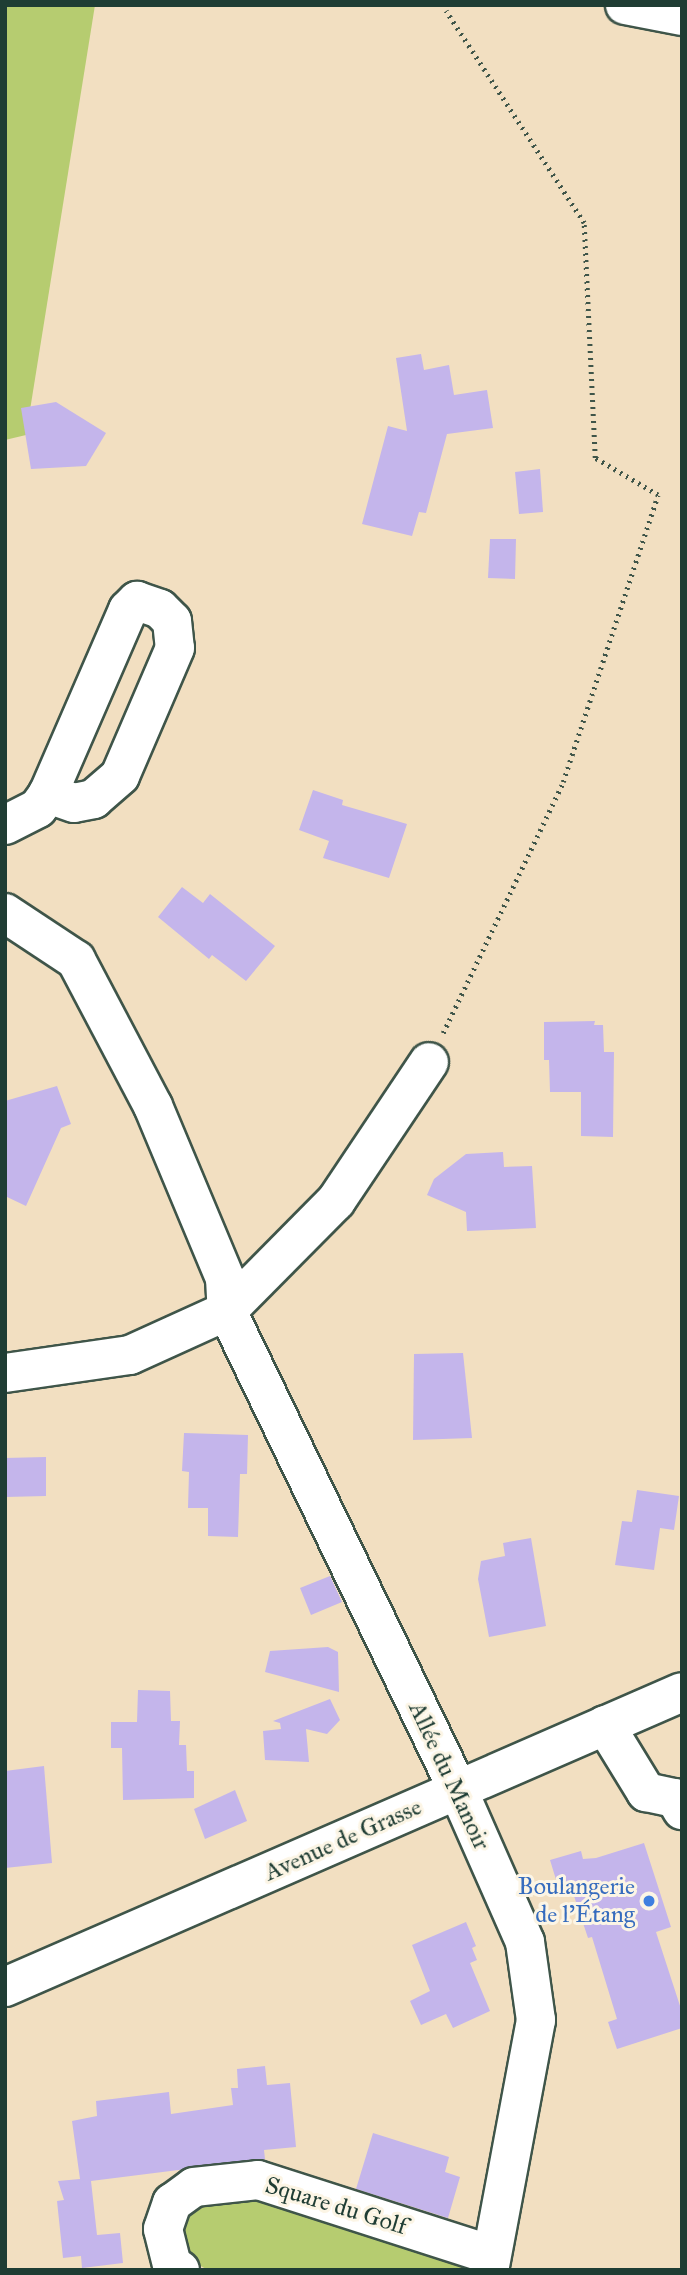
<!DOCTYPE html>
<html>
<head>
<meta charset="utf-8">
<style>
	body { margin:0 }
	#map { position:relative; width:687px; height:2275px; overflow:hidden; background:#f2dfc1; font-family:"IM FELL Great Primer",serif }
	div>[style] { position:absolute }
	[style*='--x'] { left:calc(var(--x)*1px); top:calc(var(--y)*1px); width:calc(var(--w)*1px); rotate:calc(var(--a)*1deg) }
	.green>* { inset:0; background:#b6cc70 }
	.building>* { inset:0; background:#c4b5eb }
	.path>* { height:4.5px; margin-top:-2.25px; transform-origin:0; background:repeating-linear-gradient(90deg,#3f5549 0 2px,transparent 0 7px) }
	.roads { filter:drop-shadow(2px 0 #3f5549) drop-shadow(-2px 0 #3f5549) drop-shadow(0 2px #3f5549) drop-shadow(0 -2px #3f5549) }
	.minor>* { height:38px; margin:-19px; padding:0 19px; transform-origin:19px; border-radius:19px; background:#fff }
	.dots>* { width:19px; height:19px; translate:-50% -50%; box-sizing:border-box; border:4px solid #fcf5e5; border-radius:50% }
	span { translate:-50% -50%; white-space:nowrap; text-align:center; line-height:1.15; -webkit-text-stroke:6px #fcf5e5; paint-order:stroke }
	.street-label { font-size:24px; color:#1f3d34 }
	.shop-label { font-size:24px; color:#366cbe }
	.right { translate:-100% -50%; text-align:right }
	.frame { position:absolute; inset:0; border:7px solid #1f3d34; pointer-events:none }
</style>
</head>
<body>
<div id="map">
	<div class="green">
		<i style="clip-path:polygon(5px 5px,95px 5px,26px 435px,5px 440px)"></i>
		<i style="clip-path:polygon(251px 2196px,473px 2266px,473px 2270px,208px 2270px,182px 2256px,173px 2222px,192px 2202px)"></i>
	</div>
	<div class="building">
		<i style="clip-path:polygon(421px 354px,424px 370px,449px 365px,454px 395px,487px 390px,493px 428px,447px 434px,426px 513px,419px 512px,412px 536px,362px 524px,388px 426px,407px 431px,396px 358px)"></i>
		<i style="clip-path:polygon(56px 402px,106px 433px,86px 466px,31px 469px,21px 408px)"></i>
		<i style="clip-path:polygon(540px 469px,543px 512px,519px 514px,515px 472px)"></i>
		<i style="clip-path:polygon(490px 539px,516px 539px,515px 579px,488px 578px)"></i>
		<i style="clip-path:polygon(313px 790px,343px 800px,342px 805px,407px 824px,389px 878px,323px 858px,329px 841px,299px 830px)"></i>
		<i style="clip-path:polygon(182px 887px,203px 903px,210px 894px,275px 946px,246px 981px,212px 955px,209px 959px,158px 917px)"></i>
		<i style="clip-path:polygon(595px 1021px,594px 1025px,603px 1025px,604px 1052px,614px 1052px,613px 1137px,581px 1136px,581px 1092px,550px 1092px,549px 1060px,544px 1060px,544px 1022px)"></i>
		<i style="clip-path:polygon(57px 1086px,71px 1124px,61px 1128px,26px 1206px,5px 1196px,5px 1101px)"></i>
		<i style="clip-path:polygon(503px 1152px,504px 1167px,532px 1166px,536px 1228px,467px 1231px,466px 1212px,427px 1195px,434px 1179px,466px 1154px)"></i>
		<i style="clip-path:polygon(463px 1353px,472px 1438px,413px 1440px,414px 1354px)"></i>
		<i style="clip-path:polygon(184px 1433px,248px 1435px,247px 1474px,240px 1474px,238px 1537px,208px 1536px,208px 1508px,188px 1508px,189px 1472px,182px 1471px)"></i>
		<i style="clip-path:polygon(46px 1457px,46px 1496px,5px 1497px,5px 1458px)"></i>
		<i style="clip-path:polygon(637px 1490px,679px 1496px,674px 1530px,660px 1528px,654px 1570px,615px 1565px,622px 1521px,632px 1522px)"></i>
		<i style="clip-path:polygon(531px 1538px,546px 1626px,489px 1637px,478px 1579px,481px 1561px,505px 1556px,503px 1543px)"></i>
		<i style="clip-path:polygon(330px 1576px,342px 1602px,311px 1615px,300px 1588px)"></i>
		<i style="clip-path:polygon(328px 1647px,338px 1652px,339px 1692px,265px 1672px,270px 1651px)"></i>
		<i style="clip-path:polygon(138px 1690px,170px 1691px,171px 1721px,180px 1721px,179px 1745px,186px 1745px,187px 1771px,194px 1771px,194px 1798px,123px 1800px,122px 1748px,111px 1748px,111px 1722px,137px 1722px)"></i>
		<i style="clip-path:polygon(330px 1699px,340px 1720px,327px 1734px,306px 1729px,309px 1762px,265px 1760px,263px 1731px,281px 1729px,280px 1723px,273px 1721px)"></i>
		<i style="clip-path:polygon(44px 1766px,52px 1863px,5px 1868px,5px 1771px)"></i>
		<i style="clip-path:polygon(235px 1790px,247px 1821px,205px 1839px,194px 1809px)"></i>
		<i style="clip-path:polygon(644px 1843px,671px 1927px,656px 1932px,682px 2012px,682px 2028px,617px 2049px,608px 2022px,617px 2019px,592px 1937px,588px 1938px,573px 1893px,561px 1896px,550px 1860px,581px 1851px,583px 1859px,596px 1858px)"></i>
		<i style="clip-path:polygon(466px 1922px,476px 1946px,472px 1948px,477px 1960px,470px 1963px,490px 2011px,453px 2028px,446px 2014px,421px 2025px,410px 2001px,430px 1991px,412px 1945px)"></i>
		<i style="clip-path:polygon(265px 2066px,267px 2085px,290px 2083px,296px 2147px,264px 2150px,265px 2159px,91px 2181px,97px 2235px,120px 2233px,123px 2263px,82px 2268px,81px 2256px,63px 2258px,57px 2201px,64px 2200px,58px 2181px,80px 2179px,72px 2121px,97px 2116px,96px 2101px,169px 2092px,171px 2114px,233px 2105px,231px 2088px,238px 2088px,237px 2069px)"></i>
		<i style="clip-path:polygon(373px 2133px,449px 2157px,445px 2172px,460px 2177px,448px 2218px,356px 2189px)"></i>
	</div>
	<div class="path">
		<i style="--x:443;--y:1033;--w:278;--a:-64.4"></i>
		<i style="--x:563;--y:782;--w:302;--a:-71.7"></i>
		<i style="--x:658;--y:495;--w:73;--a:-149.6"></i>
		<i style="--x:595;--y:458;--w:235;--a:-92.7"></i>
		<i style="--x:584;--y:223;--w:253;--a:-123.1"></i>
	</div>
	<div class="roads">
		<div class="minor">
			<i style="--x:625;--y:5;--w:58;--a:10.9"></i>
			<i style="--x:5;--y:825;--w:37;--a:-27"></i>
			<i style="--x:38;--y:808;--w:17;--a:-54"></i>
			<i style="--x:48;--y:794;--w:201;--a:-66.5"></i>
			<i style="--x:128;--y:610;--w:13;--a:-45"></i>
			<i style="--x:137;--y:601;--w:24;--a:19"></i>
			<i style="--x:160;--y:609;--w:17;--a:45"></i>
			<i style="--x:172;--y:621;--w:27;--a:84"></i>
			<i style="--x:175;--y:648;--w:139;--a:113.3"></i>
			<i style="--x:120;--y:776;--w:35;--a:139"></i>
			<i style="--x:94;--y:799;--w:20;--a:169"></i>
			<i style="--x:74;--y:803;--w:28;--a:-161"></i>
			<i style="--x:5;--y:913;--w:85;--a:33.5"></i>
			<i style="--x:76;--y:960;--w:165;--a:62.2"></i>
			<i style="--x:153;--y:1106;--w:186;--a:67.3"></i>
			<i style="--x:225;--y:1278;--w:33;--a:87"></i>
			<i style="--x:227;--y:1311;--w:532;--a:64.25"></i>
			<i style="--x:458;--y:1790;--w:166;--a:66.2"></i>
			<i style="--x:525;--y:1942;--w:79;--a:82"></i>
			<i style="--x:536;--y:2020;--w:254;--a:100.6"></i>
			<i style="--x:5;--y:1373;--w:126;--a:-8.2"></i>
			<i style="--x:130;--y:1355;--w:107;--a:-24.4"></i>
			<i style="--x:227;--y:1311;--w:155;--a:-45.3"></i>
			<i style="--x:336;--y:1201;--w:167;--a:-56.2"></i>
			<i style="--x:605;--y:1725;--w:79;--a:58.5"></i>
			<i style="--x:646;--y:1792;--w:30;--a:12"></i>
			<i style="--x:675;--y:1798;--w:14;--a:60"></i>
			<i style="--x:5;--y:1987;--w:738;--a:-23.54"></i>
			<i style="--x:180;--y:2270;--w:9;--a:-148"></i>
			<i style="--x:172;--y:2265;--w:37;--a:-104"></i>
			<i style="--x:163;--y:2229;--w:28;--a:-71"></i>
			<i style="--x:172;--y:2203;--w:27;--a:-36"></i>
			<i style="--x:194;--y:2187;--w:64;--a:-6.2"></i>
			<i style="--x:258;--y:2180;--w:245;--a:17.8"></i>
		</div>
	</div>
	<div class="dots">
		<i style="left:649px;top:1901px;background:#3f7fe0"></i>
	</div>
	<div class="street-label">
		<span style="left:449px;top:1776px;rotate:65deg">Allée du Manoir</span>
		<span style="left:343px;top:1840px;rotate:-24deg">Avenue de Grasse</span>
		<span style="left:336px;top:2206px;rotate:17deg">Square du Golf</span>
	</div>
	<div class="shop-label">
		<span class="right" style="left:635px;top:1901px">Boulangerie<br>de l'Étang</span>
	</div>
	<div class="frame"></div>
</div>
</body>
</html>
